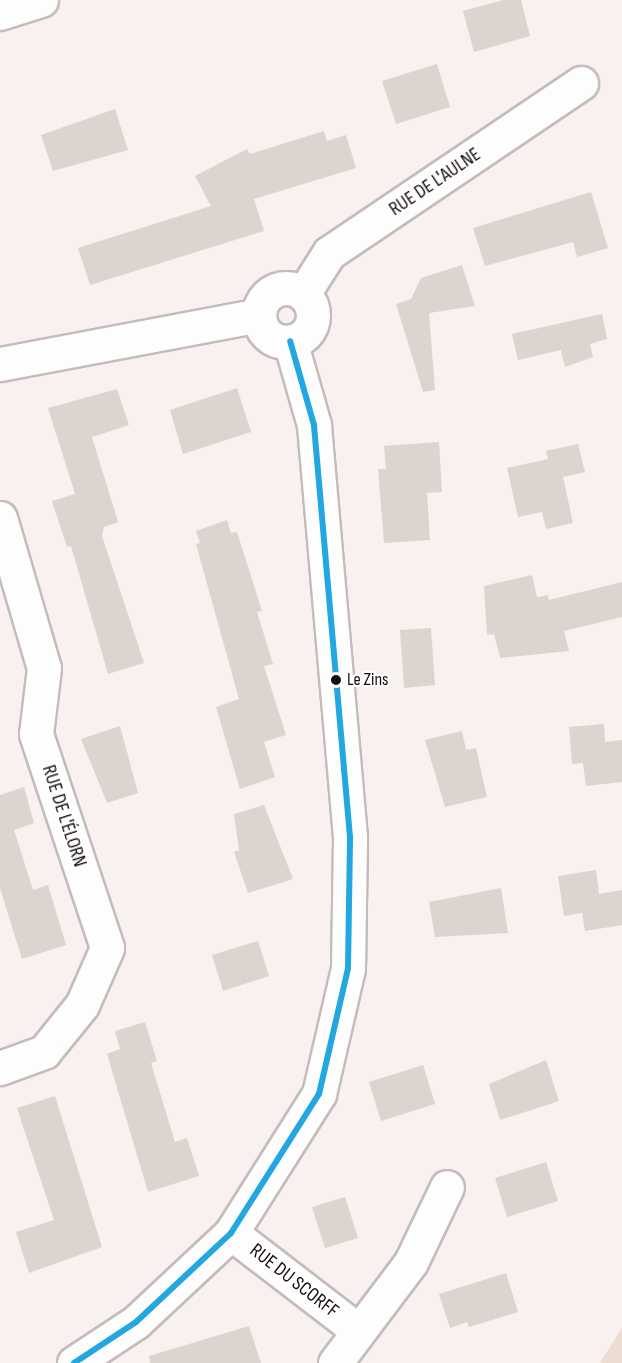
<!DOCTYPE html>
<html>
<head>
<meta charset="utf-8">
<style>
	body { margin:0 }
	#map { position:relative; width:622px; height:1363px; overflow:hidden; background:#f8f1f0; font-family:"Sofia Sans Condensed",sans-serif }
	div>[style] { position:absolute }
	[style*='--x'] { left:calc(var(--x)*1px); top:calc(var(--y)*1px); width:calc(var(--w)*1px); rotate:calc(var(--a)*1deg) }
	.green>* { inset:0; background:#ebded0 }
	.building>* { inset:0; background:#ddd3cf }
	.roads { filter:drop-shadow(2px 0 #c4bcbb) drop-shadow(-2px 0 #c4bcbb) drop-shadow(0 2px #c4bcbb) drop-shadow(0 -2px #c4bcbb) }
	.minor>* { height:33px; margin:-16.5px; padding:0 16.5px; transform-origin:16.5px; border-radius:16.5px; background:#fefdfd }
	.minor>.ring { margin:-16.5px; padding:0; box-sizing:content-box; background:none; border:33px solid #fefdfd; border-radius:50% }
	.bus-1>* { height:6px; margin:-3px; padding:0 3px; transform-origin:3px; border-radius:3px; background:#23a7e0 }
	.dots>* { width:16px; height:16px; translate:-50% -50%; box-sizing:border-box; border:3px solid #fff; border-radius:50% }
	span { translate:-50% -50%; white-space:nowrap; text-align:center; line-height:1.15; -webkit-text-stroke:4.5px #fff; paint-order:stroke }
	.bus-label { font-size:18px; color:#170d0c }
	.left { translate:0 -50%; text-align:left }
	.street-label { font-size:20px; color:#170d0c }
</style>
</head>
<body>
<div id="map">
	<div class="green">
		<i style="clip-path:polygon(622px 1328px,622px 1363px,600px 1363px)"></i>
	</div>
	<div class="building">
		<i style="clip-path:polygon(503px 0,521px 0,530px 36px,474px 52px,463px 11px)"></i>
		<i style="clip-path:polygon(437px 64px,450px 107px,396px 124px,382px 81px)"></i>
		<i style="clip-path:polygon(115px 109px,128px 150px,53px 171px,41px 135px)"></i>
		<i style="clip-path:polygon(324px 131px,327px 141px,346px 135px,356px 168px,254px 199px,264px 231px,90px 285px,78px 248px,211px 206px,195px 176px,247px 149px,250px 154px)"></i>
		<i style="clip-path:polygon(591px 192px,608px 248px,577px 257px,573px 242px,485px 266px,473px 228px)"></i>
		<i style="clip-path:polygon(462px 265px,475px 306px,429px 313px,435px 390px,423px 392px,396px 304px,411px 299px,421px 278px)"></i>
		<i style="clip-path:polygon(602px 314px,607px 339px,590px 344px,593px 357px,565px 367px,561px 350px,518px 360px,512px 334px)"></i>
		<i style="clip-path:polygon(237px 388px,251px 432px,183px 454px,170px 410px)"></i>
		<i style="clip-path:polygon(117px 389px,129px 425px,92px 437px,118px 522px,104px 527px,102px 536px,144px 663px,108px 674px,71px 546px,67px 547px,52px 501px,75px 494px,48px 408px)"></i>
		<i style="clip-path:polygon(439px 442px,442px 492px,427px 493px,430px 540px,384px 543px,378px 469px,386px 469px,384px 446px)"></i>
		<i style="clip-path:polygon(578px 444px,585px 472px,563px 477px,573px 523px,546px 529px,542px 512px,518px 517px,507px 468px,548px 459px,546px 451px)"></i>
		<i style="clip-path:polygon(227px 520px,231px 533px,237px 532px,262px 611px,257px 612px,273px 664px,264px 666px,286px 735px,264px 742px,275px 777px,240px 789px,216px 707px,239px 699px,196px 544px,200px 543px,196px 531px)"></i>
		<i style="clip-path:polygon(532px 575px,537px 597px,548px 595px,549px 600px,622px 582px,622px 617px,564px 631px,569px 651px,500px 658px,494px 634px,487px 635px,484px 586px)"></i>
		<i style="clip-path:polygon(431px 628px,435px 685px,404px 688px,400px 630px)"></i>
		<i style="clip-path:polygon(604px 724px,605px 742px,622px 740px,622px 782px,586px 786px,583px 763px,572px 764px,569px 727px)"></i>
		<i style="clip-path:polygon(120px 726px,138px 793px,107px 803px,81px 739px)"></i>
		<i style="clip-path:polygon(462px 731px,466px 750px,476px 748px,487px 797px,445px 807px,425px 740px)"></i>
		<i style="clip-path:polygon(24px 787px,34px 823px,14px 830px,33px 890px,48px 885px,66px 945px,22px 959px,0 888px,0 795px)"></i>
		<i style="clip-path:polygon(264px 805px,293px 879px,248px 893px,234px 852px,239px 850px,234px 814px)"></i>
		<i style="clip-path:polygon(596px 870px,599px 894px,622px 890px,622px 925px,585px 931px,582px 913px,564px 916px,558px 876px)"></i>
		<i style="clip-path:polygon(501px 888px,508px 933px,435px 937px,429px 902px)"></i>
		<i style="clip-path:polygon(258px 941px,269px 976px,223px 991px,212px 955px)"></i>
		<i style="clip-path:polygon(145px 1022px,157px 1061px,151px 1063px,175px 1142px,187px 1138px,199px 1176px,148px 1192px,107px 1054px,120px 1049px,115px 1031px)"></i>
		<i style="clip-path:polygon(546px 1060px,559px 1101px,500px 1120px,489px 1084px)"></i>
		<i style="clip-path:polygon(423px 1065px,435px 1104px,381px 1121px,369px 1082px)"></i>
		<i style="clip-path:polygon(55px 1096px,102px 1247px,29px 1273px,16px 1232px,54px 1220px,17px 1108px)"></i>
		<i style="clip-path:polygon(546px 1162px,558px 1201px,507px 1217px,495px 1178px)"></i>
		<i style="clip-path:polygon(345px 1197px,358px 1238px,325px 1248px,312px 1207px)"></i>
		<i style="clip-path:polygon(506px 1273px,518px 1312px,469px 1327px,467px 1322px,450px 1328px,439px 1294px)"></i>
		<i style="clip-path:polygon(249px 1326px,261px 1363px,150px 1363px,149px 1356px)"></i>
	</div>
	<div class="roads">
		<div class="minor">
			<i style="--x:0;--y:13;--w:43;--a:-17.6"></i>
			<i class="ring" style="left:259px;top:288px;width:21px;height:21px"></i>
			<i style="--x:303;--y:294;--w:49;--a:-57.6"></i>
			<i style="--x:329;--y:253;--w:304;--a:-34"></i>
			<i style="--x:0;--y:364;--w:264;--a:-10.7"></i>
			<i style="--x:0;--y:518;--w:156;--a:73.7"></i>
			<i style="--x:44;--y:668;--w:66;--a:96.9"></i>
			<i style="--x:36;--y:734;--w:225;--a:71.6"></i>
			<i style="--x:107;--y:948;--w:62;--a:113.7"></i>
			<i style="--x:82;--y:1005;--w:60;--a:129"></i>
			<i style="--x:44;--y:1052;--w:47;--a:160"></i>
			<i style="--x:231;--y:1233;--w:158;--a:37.5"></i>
			<i style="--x:74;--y:1363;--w:74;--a:-33.5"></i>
			<i style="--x:136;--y:1322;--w:130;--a:-43.1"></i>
			<i style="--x:231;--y:1233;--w:165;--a:-57.7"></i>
			<i style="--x:319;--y:1094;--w:129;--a:-77"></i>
			<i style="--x:348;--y:968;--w:131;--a:-89.1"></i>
			<i style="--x:350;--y:837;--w:414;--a:-95"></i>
			<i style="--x:314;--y:425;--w:87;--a:-105.9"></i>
			<i style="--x:335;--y:1363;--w:126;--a:-53"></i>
			<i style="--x:411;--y:1262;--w:83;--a:-64.4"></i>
		</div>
	</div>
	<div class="bus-1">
		<i style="--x:74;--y:1363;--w:74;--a:-33.5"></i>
		<i style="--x:136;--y:1322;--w:130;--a:-43.1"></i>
		<i style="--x:231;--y:1233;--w:165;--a:-57.7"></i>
		<i style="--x:319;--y:1094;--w:129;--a:-77"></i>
		<i style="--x:348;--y:968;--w:131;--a:-89.1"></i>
		<i style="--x:350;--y:837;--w:414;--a:-95"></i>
		<i style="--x:314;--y:425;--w:87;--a:-105.9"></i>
	</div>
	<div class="dots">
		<i style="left:336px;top:680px;background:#170d0c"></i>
	</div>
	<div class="bus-label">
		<span class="left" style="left:347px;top:680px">Le Zins</span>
	</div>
	<div class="street-label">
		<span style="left:435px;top:182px;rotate:-34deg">RUE DE L'AULNE</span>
		<span style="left:64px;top:816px;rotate:72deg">RUE DE L'ÉLORN</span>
		<span style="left:294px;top:1281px;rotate:38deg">RUE DU SCORFF</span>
	</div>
</div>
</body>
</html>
